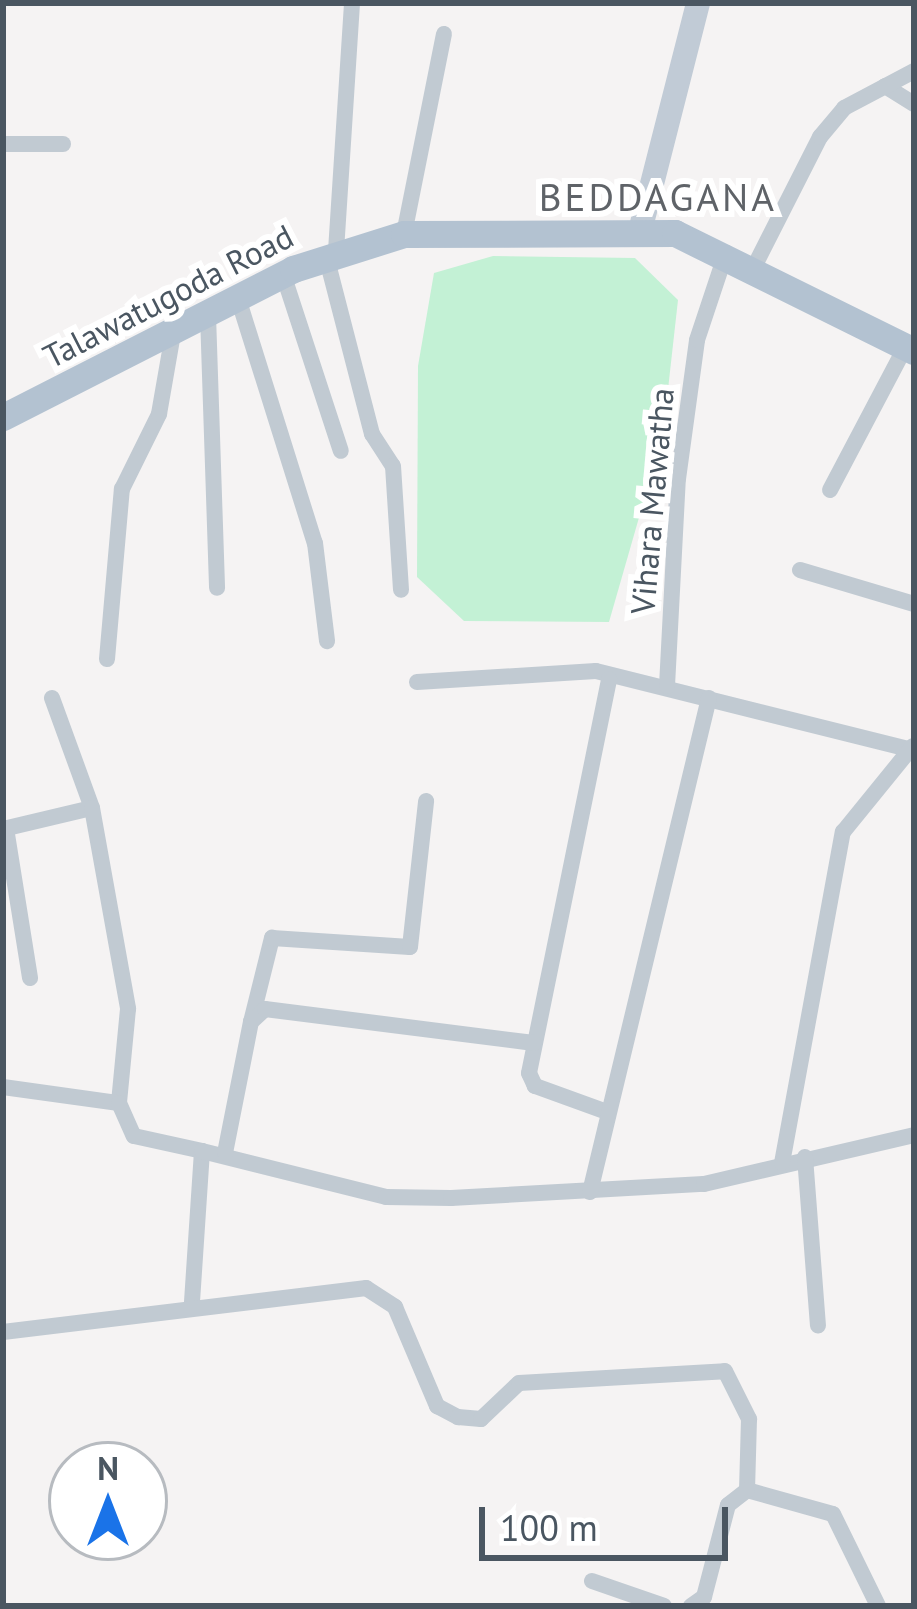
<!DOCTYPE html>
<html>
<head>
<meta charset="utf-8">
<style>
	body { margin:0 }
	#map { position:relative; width:917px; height:1609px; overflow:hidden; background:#f5f3f3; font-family:"PT Sans",sans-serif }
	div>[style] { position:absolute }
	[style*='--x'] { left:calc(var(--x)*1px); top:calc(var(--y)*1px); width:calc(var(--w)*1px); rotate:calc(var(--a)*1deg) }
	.green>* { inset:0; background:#c3f1d5 }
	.street>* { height:16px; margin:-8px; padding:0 8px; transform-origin:8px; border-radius:8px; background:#c1cad2 }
	.secondary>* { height:24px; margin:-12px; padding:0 12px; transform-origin:12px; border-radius:12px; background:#c1cbd6 }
	.primary>* { height:27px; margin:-13.5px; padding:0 13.5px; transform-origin:13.5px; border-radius:13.5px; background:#b3c2d1 }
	span { translate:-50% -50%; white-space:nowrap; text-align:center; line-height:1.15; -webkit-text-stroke:12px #fff; paint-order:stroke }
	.street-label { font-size:33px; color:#4a5661 }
	.quarter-label { font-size:39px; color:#5f6368; letter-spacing:3px }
	.frame { position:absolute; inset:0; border:6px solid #4a5661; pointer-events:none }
	.north { position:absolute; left:48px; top:1441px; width:120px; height:120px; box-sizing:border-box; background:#fff; border:3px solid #b7bbc0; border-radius:50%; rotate:0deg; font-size:33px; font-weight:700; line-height:48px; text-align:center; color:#4a5661 }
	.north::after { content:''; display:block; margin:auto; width:42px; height:54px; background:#1a73e8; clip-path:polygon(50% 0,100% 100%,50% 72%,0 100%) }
	.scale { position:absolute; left:479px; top:1507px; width:249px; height:54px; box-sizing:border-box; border:6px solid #4a5661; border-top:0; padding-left:15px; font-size:36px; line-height:42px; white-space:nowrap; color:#4a5661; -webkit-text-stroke:9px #fff; paint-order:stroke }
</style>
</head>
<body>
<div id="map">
	<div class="green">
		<i style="clip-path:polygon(493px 256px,635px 258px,678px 300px,663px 434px,609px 622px,464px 621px,417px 577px,418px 366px,434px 273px)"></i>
	</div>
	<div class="street">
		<i style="--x:885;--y:86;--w:34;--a:32"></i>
		<i style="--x:3;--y:144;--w:60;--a:0"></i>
		<i style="--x:404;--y:234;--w:204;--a:-78.7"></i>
		<i style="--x:336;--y:251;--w:249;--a:-86.3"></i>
		<i style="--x:326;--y:256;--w:184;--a:75.5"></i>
		<i style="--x:372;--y:434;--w:38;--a:57"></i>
		<i style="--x:393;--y:466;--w:124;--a:86.3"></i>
		<i style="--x:754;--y:267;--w:146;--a:-63.1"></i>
		<i style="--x:820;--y:137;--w:38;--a:-50"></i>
		<i style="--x:844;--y:108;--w:79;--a:-27.9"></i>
		<i style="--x:283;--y:274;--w:186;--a:71.9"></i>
		<i style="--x:238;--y:298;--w:257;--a:72.6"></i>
		<i style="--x:315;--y:543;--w:99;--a:83"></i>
		<i style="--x:208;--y:315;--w:273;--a:88.1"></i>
		<i style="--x:830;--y:490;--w:161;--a:-62.2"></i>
		<i style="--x:800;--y:570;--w:119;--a:16.6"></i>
		<i style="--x:107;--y:659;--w:171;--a:-85"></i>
		<i style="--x:122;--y:489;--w:84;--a:-63.7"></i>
		<i style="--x:159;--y:414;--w:81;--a:-80.1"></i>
		<i style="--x:417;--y:682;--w:179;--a:-3.5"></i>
		<i style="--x:596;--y:671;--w:322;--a:14"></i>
		<i style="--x:667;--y:686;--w:207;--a:-87"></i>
		<i style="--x:678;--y:479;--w:140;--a:-82.2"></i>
		<i style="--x:697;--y:340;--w:92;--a:-71.6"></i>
		<i style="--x:52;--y:698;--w:117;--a:70"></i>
		<i style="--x:6;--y:828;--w:152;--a:80.9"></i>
		<i style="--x:3;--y:829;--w:91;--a:-13.3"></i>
		<i style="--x:92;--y:808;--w:204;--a:79.8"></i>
		<i style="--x:128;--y:1009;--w:94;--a:95.5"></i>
		<i style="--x:251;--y:1022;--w:87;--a:-76"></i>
		<i style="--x:272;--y:938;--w:138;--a:3.7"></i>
		<i style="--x:410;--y:947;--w:147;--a:-83.7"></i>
		<i style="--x:3;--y:1087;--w:117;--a:7.9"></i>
		<i style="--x:119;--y:1103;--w:36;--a:66"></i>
		<i style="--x:134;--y:1136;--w:70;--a:12.4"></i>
		<i style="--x:202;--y:1151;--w:151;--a:93.8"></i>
		<i style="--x:607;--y:1112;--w:77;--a:-160.1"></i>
		<i style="--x:535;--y:1086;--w:14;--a:-115"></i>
		<i style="--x:529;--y:1073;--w:402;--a:-78.5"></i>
		<i style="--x:202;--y:1151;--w:190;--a:14"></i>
		<i style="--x:386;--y:1197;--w:65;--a:0.9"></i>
		<i style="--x:451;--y:1198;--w:253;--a:-3.2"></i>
		<i style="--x:704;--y:1184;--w:216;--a:-13.1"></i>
		<i style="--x:225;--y:1153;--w:134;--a:-78.8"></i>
		<i style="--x:251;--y:1022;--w:19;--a:-43"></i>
		<i style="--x:265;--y:1009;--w:271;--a:7.2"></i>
		<i style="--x:805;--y:1157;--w:169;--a:85.6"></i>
		<i style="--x:782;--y:1163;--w:337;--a:-79.6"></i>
		<i style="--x:843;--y:832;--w:111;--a:-50.9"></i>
		<i style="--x:590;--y:1192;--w:508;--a:-76.46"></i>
		<i style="--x:3;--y:1332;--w:366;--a:-6.9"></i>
		<i style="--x:366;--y:1288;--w:35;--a:33"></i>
		<i style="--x:395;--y:1307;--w:108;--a:67"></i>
		<i style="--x:437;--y:1406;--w:24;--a:28"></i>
		<i style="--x:458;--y:1417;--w:23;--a:5"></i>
		<i style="--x:481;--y:1419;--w:52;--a:-43.5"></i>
		<i style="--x:519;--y:1383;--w:206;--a:-3.3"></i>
		<i style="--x:725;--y:1371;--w:54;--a:63.4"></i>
		<i style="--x:749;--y:1419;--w:71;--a:91.6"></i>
		<i style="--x:747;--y:1490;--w:89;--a:15.6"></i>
		<i style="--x:833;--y:1514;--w:102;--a:63.9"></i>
		<i style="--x:592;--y:1581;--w:76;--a:19.1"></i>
		<i style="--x:691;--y:1606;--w:16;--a:-35"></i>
		<i style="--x:704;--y:1597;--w:95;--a:-75.4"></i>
		<i style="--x:728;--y:1505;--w:24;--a:-38"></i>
	</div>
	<div class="secondary">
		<i style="--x:641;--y:227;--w:231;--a:-75.7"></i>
	</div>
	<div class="primary">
		<i style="--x:3;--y:417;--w:326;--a:-27"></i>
		<i style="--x:293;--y:269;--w:116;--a:-17.5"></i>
		<i style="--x:404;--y:234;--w:271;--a:-0.2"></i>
		<i style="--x:675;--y:233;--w:267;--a:26.3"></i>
	</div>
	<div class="street-label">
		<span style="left:168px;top:296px;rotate:-27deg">Talawatugoda Road</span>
		<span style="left:652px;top:501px;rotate:-85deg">Vihara Mawatha</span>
	</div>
	<div class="quarter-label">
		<span style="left:658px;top:197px">BEDDAGANA</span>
	</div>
	<div class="frame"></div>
	<div class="north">N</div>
	<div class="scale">100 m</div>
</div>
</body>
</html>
